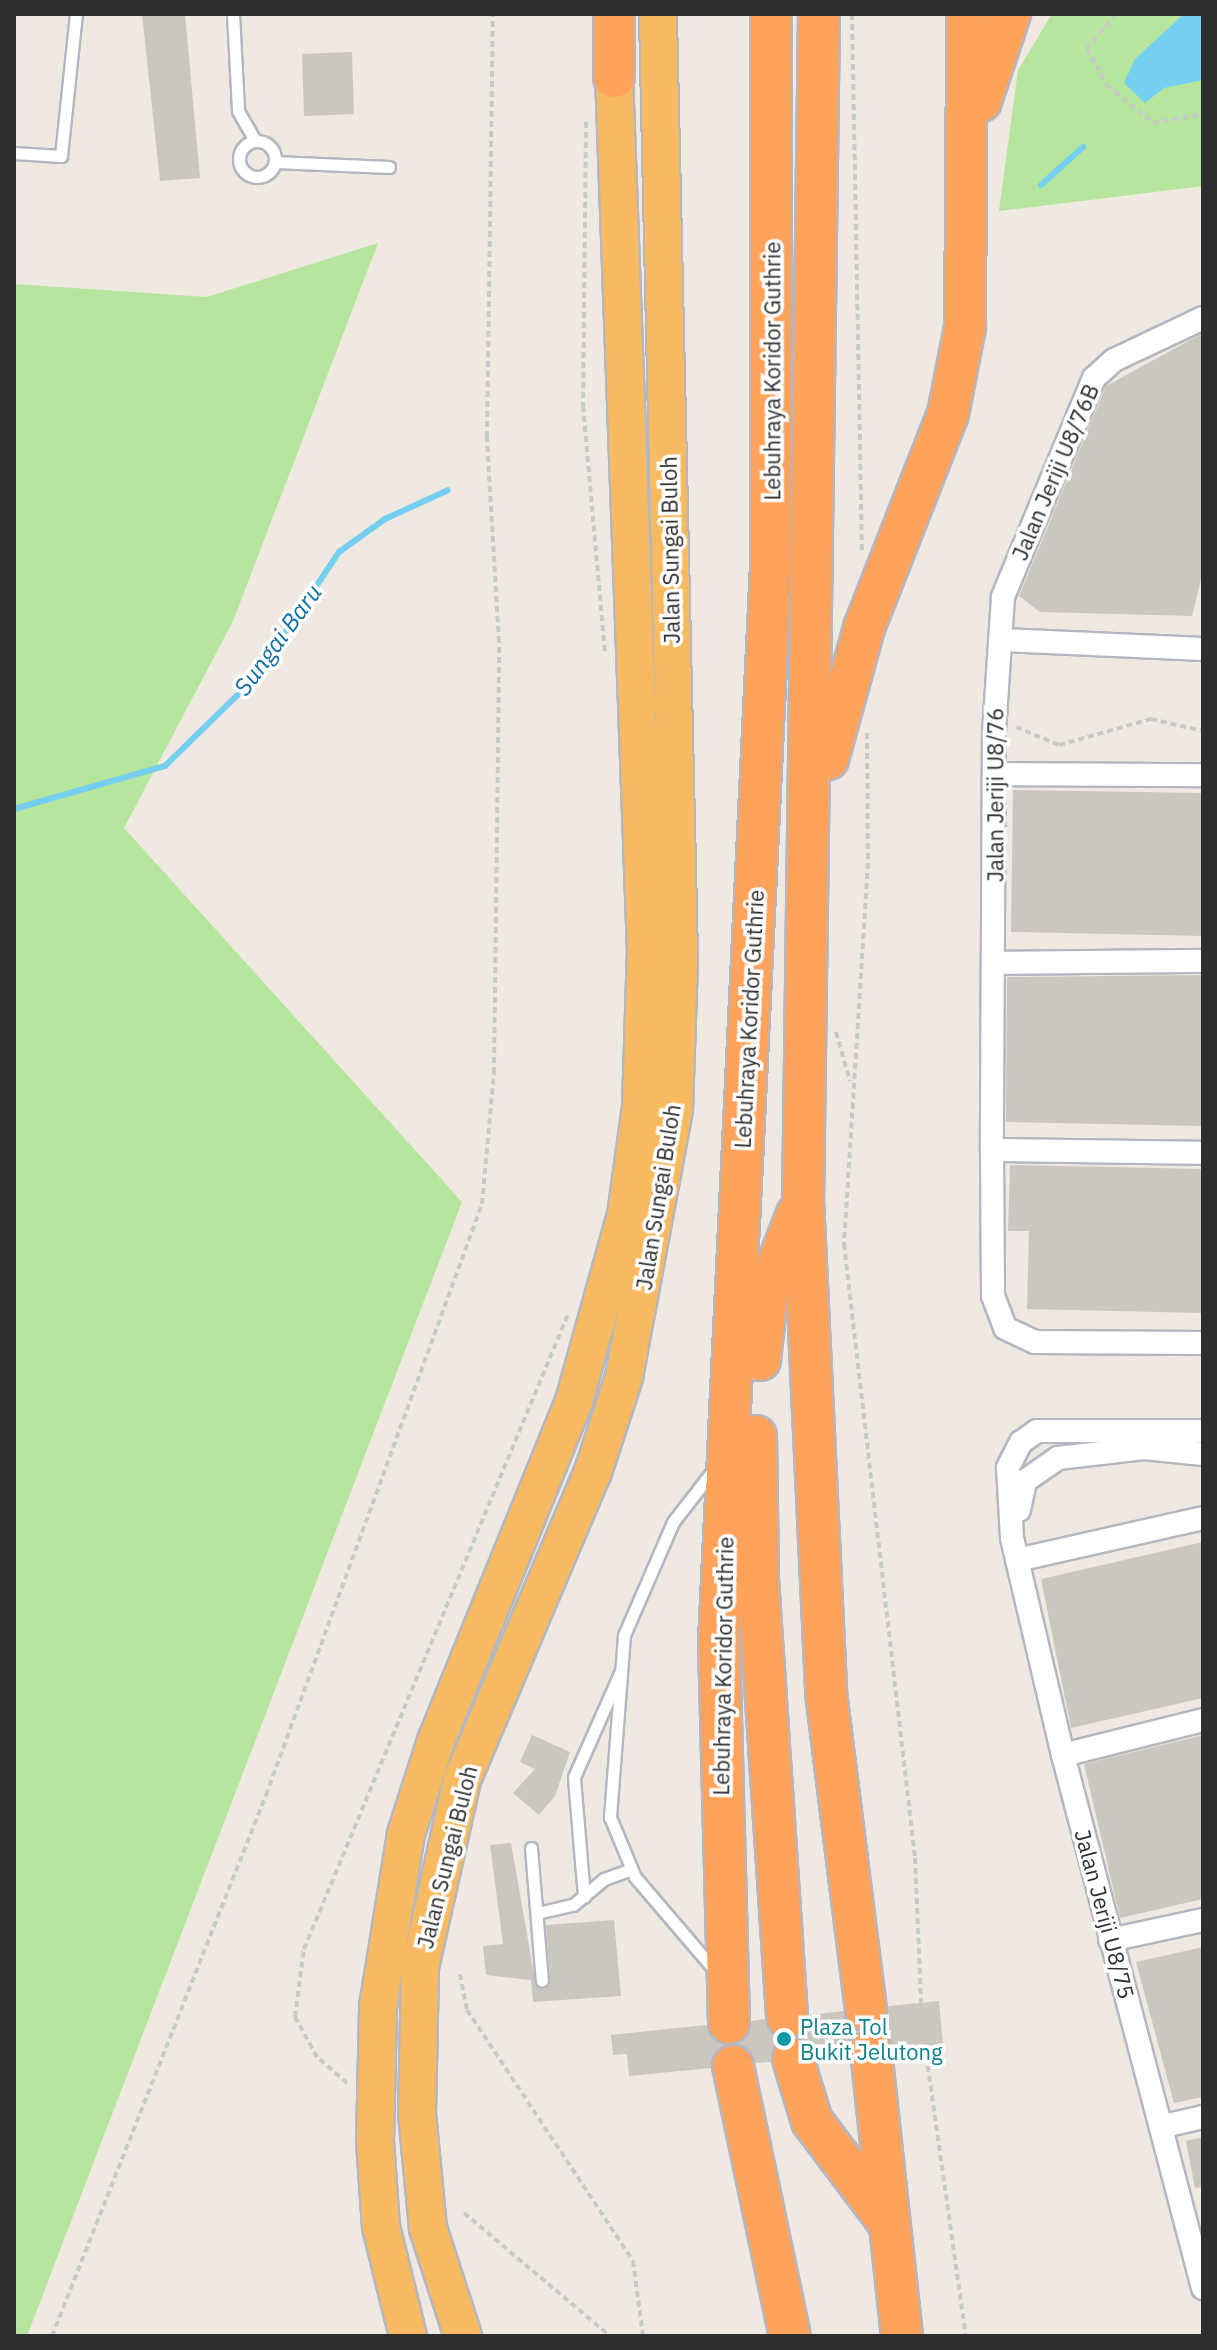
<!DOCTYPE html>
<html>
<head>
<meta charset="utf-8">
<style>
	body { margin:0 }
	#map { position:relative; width:1217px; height:2350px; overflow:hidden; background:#efe9e1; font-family:"IBM Plex Sans",sans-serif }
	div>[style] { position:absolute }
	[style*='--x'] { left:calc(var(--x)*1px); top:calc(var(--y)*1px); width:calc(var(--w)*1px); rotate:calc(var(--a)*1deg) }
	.green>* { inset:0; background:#b6e59e }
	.water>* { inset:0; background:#75cff0 }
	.stream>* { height:6px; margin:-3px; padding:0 3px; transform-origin:3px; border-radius:3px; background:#75cff0 }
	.building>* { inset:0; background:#cbc7bf }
	.path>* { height:4px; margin-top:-2px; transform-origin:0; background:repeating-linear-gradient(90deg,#c9c9c9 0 6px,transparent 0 10px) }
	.roads { filter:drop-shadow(2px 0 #b4b7c1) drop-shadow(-2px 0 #b4b7c1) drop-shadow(0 2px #b4b7c1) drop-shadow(0 -2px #b4b7c1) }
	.service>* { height:11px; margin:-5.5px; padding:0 5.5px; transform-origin:5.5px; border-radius:5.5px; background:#fff }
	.service>.ring { margin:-5.5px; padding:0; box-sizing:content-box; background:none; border:11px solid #fff; border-radius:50% }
	.minor>* { height:22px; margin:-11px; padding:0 11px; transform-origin:11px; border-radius:11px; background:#fff }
	.trunk>* { height:36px; margin:-18px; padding:0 18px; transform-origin:18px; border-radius:18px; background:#f8ba60 }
	.motorway>* { height:40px; margin:-20px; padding:0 20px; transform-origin:20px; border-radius:20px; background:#ffa35c }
	.dots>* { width:22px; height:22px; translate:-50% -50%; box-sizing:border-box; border:4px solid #fff; border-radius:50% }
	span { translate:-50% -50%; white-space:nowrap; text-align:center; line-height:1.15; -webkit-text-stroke:7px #fff; paint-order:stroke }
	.street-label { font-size:22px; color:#2e2e2e }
	.culture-label { font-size:22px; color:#0d838f }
	.left { translate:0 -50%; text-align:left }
	.water-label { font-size:24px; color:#0d6fa3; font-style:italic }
	.frame { position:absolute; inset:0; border:16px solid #2e2e2e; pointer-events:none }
</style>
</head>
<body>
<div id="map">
	<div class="green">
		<i style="clip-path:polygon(1052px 14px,1203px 14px,1203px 186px,999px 211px,1018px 70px)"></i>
		<i style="clip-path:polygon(378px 243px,233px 621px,124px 828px,462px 1202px,27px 2336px,14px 2336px,14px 284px,207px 297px)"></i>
	</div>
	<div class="water">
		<i style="clip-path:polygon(1184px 14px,1203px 14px,1203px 80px,1164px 88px,1145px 103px,1124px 83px,1135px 59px)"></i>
	</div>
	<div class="stream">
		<i style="--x:1041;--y:185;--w:57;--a:-42.1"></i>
		<i style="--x:14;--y:809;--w:157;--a:-15.9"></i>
		<i style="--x:165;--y:766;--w:126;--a:-44.4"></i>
		<i style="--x:255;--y:678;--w:151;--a:-56.3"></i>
		<i style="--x:339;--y:552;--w:57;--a:-35.7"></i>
		<i style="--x:385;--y:519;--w:69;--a:-24.7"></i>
	</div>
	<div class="building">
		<i style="clip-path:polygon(142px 14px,185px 14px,200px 178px,160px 181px)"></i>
		<i style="clip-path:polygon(352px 52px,354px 114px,304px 116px,302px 54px)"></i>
		<i style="clip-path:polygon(1203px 333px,1203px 571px,1192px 616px,1040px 612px,1019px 596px,1106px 386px)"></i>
		<i style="clip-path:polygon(1013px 790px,1203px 793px,1203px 936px,1011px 932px)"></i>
		<i style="clip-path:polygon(1203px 975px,1203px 1126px,1006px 1122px,1007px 977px)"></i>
		<i style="clip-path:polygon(1010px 1165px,1203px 1169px,1202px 1313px,1027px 1309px,1029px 1231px,1008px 1231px)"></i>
		<i style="clip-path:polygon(1203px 1542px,1203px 1698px,1071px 1728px,1041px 1579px)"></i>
		<i style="clip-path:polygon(532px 1735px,570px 1752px,555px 1796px,539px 1815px,513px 1793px,535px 1769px,520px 1762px)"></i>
		<i style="clip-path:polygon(1203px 1735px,1203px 1899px,1120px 1918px,1084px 1764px)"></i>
		<i style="clip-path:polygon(511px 1843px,536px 1986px,550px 1981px,546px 1925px,614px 1920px,621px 1996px,533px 2002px,531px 1980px,486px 1975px,483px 1946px,503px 1944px,490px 1845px)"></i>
		<i style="clip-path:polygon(1203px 1947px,1203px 2097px,1174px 2103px,1136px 1962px)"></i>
		<i style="clip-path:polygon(939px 2001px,943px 2044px,894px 2049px,876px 2029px,889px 2006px)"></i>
		<i style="clip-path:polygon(843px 2011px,861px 2031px,848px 2054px,816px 2057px,798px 2037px,810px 2015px)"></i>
		<i style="clip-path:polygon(764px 2019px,783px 2039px,771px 2062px,756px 2063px,737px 2044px,752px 2021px)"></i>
		<i style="clip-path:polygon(706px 2025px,725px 2045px,711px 2068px,629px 2076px,627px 2054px,613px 2055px,611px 2035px)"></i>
		<i style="clip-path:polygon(1203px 2137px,1203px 2187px,1195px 2188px,1186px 2141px)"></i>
	</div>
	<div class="path">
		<i style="--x:852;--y:14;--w:538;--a:88.94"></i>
		<i style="--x:1116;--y:14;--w:45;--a:130.5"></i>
		<i style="--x:1087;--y:48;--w:42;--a:61.6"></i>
		<i style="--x:1107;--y:85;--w:60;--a:39.6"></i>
		<i style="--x:1153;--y:123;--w:51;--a:-10.2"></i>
		<i style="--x:586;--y:122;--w:284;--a:90.6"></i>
		<i style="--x:583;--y:406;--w:247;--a:84.9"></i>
		<i style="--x:1016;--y:727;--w:47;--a:22.7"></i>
		<i style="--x:1059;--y:745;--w:96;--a:-15.8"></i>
		<i style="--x:1151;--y:719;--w:53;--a:13"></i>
		<i style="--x:867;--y:733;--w:130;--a:89.6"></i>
		<i style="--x:868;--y:863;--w:382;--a:93.6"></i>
		<i style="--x:844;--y:1244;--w:618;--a:83.4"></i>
		<i style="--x:915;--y:1858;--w:145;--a:87.6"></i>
		<i style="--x:836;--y:1032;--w:51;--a:74.1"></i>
		<i style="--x:460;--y:1974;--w:37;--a:79"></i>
		<i style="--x:467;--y:2010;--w:301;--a:56.5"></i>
		<i style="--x:633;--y:2261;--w:76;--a:82.4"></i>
		<i style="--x:925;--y:2046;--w:293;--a:82"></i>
		<i style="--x:347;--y:2083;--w:40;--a:-139"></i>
		<i style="--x:317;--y:2057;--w:46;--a:-118.8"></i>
		<i style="--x:295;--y:2017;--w:69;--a:-82.5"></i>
		<i style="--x:304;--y:1949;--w:688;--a:-67.42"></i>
		<i style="--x:464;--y:2213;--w:191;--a:40.1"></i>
		<i style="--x:52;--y:2336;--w:582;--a:-68.42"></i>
		<i style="--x:266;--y:1795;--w:629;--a:-69.92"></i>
		<i style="--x:482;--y:1204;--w:132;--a:-84.8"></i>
		<i style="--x:494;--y:1073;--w:431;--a:-89.3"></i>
		<i style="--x:499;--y:642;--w:205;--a:-93.4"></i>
		<i style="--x:487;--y:437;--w:423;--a:-89.2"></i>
	</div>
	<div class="roads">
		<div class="service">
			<i style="--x:233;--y:14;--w:97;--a:87"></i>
			<i style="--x:238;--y:111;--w:34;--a:60"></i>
			<i class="ring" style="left:239px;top:141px;width:25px;height:25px"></i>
			<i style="--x:14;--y:153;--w:47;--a:3.7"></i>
			<i style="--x:61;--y:156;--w:143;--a:-84"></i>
			<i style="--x:275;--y:162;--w:114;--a:2.5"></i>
			<i style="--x:715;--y:1468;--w:68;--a:127.9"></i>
			<i style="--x:673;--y:1522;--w:123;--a:113.4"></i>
			<i style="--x:624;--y:1635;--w:183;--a:94.4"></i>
			<i style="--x:610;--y:1817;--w:65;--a:67.4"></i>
			<i style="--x:635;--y:1877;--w:126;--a:49.5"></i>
			<i style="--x:531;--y:1848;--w:133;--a:85.3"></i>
			<i style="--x:584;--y:1897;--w:120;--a:-94.8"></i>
			<i style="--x:574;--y:1777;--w:114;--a:-66.1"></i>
			<i style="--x:537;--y:1913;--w:37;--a:-13"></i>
			<i style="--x:573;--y:1905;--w:40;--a:-40"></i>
			<i style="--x:604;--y:1879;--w:29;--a:-20"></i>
		</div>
		<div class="minor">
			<i style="--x:1203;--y:318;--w:98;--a:154.7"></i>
			<i style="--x:1114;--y:360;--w:27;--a:138"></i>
			<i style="--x:1094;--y:378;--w:237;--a:112.6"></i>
			<i style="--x:1003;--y:597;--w:135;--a:93.8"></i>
			<i style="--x:994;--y:732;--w:418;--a:90.3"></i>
			<i style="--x:992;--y:1150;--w:146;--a:89.6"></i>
			<i style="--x:993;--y:1296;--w:34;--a:69"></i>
			<i style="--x:1005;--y:1328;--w:33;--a:25"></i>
			<i style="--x:1035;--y:1342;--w:168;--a:0.3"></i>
			<i style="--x:1003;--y:640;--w:200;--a:2.6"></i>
			<i style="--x:994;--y:774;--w:209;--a:0.3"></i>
			<i style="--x:995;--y:963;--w:208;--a:-0.6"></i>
			<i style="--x:992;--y:1150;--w:211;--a:0.8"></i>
			<i style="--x:1203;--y:1431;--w:166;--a:180"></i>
			<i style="--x:1037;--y:1431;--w:19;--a:145"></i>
			<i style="--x:1021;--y:1442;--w:29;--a:117"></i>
			<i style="--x:1008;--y:1468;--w:70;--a:86.7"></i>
			<i style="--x:1012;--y:1538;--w:223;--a:76.8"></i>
			<i style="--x:1063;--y:1755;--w:551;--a:75.28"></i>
			<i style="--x:1019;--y:1510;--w:30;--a:-78"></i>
			<i style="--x:1025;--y:1481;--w:40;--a:-34.9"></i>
			<i style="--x:1058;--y:1458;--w:87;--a:-6.6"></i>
			<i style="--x:1144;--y:1448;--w:59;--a:5.8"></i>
			<i style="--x:1017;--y:1560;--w:191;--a:-12.7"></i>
			<i style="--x:1063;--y:1755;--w:144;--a:-14"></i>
			<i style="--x:1110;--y:1940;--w:95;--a:-12.1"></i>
			<i style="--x:1164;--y:2126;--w:40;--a:-13"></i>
		</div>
		<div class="trunk">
			<i style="--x:408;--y:2336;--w:112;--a:-103.9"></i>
			<i style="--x:381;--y:2227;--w:85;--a:-94"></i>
			<i style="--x:375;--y:2142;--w:135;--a:-88.7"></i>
			<i style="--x:378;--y:2007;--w:175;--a:-80.8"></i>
			<i style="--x:406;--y:1834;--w:98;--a:-72.1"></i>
			<i style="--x:436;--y:1741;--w:367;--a:-67.9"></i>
			<i style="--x:574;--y:1401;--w:193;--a:-74.4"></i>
			<i style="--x:626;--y:1215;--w:109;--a:-82.1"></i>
			<i style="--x:641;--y:1107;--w:155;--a:-88.2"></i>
			<i style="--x:646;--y:952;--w:876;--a:-92.09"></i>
			<i style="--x:463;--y:2336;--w:114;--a:-108"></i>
			<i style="--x:428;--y:2228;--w:116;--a:-95.5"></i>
			<i style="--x:417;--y:2113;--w:146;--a:-88.8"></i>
			<i style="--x:420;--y:1967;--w:192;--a:-77.3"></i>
			<i style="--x:462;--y:1780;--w:335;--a:-67"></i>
			<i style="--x:593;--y:1472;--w:100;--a:-71.9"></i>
			<i style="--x:624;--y:1377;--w:272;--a:-79.4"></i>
			<i style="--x:674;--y:1110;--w:153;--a:-88.1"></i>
			<i style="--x:679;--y:957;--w:943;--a:-91.28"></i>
		</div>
		<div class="motorway">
			<i style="--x:819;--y:14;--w:1186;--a:90.77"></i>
			<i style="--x:803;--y:1200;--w:494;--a:87.3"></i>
			<i style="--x:826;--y:1693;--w:319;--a:82.8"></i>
			<i style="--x:614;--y:77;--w:63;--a:-90"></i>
			<i style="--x:981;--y:101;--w:92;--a:-71.6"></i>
			<i style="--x:828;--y:759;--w:136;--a:-74.6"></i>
			<i style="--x:864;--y:628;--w:230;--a:-68.6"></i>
			<i style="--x:948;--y:414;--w:89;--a:-78.9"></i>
			<i style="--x:965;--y:327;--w:313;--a:-89.6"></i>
			<i style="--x:760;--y:1360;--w:72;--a:-83.7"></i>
			<i style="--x:768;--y:1288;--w:79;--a:-68.6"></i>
			<i style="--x:756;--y:1436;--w:143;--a:89.2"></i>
			<i style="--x:758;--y:1579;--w:439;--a:86.2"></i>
			<i style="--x:729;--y:2023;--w:384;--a:-91.5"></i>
			<i style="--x:719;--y:1639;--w:1076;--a:-87.23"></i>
			<i style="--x:771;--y:564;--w:550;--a:-90"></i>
			<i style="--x:871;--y:2051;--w:287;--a:83.8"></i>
			<i style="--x:793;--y:2059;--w:65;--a:73"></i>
			<i style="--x:812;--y:2121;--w:121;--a:53"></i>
			<i style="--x:733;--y:2066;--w:276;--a:78.1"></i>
		</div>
	</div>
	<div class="dots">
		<i style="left:784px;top:2039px;background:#0f9aa8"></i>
	</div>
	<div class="street-label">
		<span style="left:772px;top:371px;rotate:-90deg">Lebuhraya Koridor Guthrie</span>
		<span style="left:1055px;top:472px;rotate:-67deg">Jalan Jeriji U8/76B</span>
		<span style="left:670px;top:550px;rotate:-91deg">Jalan Sungai Buloh</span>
		<span style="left:995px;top:795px;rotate:-90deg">Jalan Jeriji U8/76</span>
		<span style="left:749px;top:1019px;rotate:-87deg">Lebuhraya Koridor Guthrie</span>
		<span style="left:658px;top:1197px;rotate:-81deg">Jalan Sungai Buloh</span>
		<span style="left:723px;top:1666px;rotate:-89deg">Lebuhraya Koridor Guthrie</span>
		<span style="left:447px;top:1857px;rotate:-76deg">Jalan Sungai Buloh</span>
		<span style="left:1105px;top:1914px;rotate:75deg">Jalan Jeriji U8/75</span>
	</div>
	<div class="culture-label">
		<span class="left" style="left:800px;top:2039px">Plaza Tol<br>Bukit Jelutong</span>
	</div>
	<div class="water-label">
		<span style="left:278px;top:640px;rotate:-54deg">Sungai Baru</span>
	</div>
	<div class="frame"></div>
</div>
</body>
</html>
